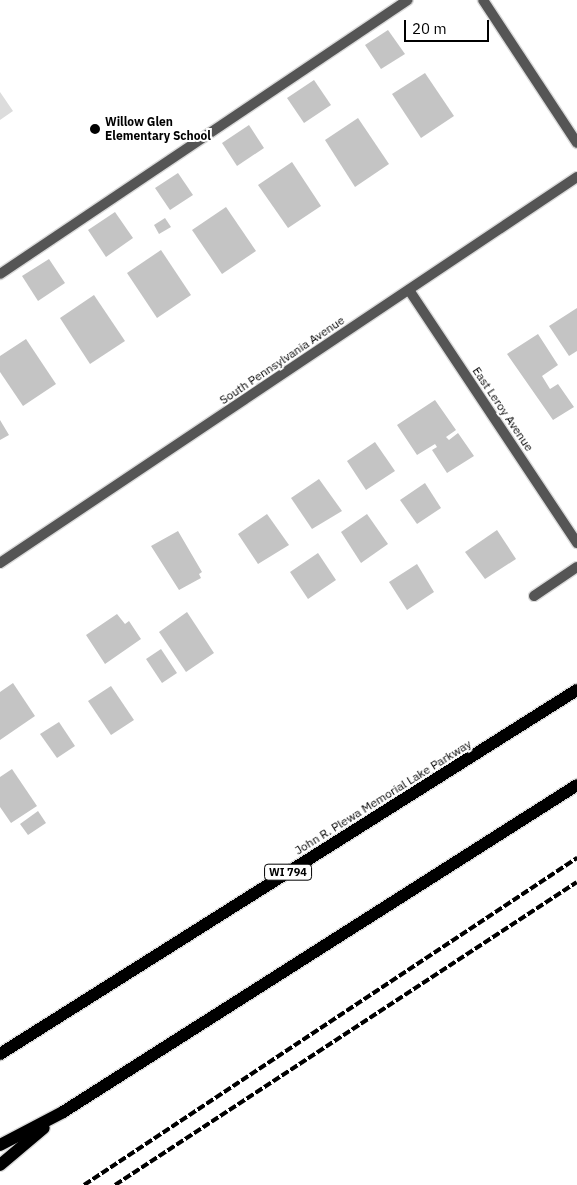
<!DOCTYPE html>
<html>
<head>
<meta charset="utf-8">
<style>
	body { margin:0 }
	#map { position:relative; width:577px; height:1185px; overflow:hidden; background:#fff; font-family:"IBM Plex Sans",sans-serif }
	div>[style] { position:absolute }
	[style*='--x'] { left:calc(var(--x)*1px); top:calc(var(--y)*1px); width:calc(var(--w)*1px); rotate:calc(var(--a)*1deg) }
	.green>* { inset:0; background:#dcdcdc }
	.building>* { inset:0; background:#c4c4c4 }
	.roads { filter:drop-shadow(1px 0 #dbdbdb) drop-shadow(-1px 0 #dbdbdb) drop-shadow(0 1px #dbdbdb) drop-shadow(0 -1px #dbdbdb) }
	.service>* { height:10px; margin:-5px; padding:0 5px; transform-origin:5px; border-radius:5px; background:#555 }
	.minor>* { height:10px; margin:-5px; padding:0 5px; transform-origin:5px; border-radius:5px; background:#555 }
	.tertiary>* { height:10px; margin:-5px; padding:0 5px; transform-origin:5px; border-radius:5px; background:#555 }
	.primary>* { height:12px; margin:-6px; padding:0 6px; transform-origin:6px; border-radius:6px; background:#000 }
	.rail>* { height:4px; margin-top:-2px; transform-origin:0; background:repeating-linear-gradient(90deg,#000 0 8px,transparent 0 10.5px) }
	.dots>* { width:14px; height:14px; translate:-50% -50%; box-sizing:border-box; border:2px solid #fff; border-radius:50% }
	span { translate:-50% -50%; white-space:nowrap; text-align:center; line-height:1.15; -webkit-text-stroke:4px #fff; paint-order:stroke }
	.shield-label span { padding:1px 4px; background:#fff; border:1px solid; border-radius:4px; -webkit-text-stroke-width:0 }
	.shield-label { font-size:11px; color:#000; font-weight:700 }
	.poi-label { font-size:12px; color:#000; font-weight:700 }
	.left { translate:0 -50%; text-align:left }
	.street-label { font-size:12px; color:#000 }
	.scale { position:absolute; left:404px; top:20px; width:85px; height:22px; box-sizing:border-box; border:2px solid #000; border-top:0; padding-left:6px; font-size:15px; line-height:18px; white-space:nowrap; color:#000; -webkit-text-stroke:4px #fff; paint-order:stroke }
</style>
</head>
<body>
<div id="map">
	<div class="green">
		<i style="clip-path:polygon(0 92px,13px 111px,0 120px)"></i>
	</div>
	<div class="building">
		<i style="clip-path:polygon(388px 30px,405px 54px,381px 69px,365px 45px)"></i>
		<i style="clip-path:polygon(425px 73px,454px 116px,421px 138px,392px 94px)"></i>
		<i style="clip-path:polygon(314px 80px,331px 105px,304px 123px,287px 98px)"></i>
		<i style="clip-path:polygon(358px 118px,389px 164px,355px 187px,325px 140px)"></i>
		<i style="clip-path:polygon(249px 125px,264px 148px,237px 166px,222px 143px)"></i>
		<i style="clip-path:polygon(292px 162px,321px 206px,288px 228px,258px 185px)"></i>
		<i style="clip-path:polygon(178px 173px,193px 195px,170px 210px,155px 188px)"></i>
		<i style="clip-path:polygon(226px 207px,256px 251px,222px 274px,192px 230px)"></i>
		<i style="clip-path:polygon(115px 212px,133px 238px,106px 257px,88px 230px)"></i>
		<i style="clip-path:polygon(165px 218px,171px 227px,159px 234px,154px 225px)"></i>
		<i style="clip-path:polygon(161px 250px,191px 295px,157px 318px,127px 273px)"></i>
		<i style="clip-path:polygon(49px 259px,65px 283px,38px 301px,22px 276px)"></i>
		<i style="clip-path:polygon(94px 295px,125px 341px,90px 364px,60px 318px)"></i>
		<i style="clip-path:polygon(577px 308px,577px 351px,569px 356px,549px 326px)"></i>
		<i style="clip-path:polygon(538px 334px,558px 365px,542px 376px,550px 389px,558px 384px,574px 407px,553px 420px,507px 354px)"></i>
		<i style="clip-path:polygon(26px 339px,56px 384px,23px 406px,0 372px,0 356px)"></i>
		<i style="clip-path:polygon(435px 400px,456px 430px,446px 437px,449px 440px,458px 433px,474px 456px,447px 473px,432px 450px,437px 447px,435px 444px,417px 455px,397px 425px)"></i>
		<i style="clip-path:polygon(0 420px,9px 435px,0 440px)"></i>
		<i style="clip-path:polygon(375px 442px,395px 471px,366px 490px,347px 461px)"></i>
		<i style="clip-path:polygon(319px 479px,342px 511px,312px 529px,291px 498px)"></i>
		<i style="clip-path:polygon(425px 483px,441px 508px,417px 524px,400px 500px)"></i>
		<i style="clip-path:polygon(267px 514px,289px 545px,258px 564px,238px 534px)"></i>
		<i style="clip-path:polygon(367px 514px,388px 544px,361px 563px,341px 532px)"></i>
		<i style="clip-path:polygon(497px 530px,516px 559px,485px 579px,465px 552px)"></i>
		<i style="clip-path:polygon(178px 531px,202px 572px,199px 574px,201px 578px,179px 590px,151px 546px)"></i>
		<i style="clip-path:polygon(318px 553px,336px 580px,308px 599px,290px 572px)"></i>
		<i style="clip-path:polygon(417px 564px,434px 592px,407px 610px,389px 582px)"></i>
		<i style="clip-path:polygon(187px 612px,214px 653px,186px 672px,159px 632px)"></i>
		<i style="clip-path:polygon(117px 614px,125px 624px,129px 621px,141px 639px,105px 664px,86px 635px)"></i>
		<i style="clip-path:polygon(161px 649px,177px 673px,162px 683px,146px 659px)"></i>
		<i style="clip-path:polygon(13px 683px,35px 716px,0 740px,0 692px)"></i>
		<i style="clip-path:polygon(111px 686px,134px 720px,111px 735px,88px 701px)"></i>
		<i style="clip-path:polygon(59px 722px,75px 746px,57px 758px,40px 734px)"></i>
		<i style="clip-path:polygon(12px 769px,37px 806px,11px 823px,0 807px,0 777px)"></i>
		<i style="clip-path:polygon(38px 811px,46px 823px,28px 835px,20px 824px)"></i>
	</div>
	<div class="roads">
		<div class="service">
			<i style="--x:0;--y:274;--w:491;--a:-33.9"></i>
		</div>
		<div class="minor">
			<i style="--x:483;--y:0;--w:171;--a:56.7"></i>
			<i style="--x:409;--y:290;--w:304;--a:56.4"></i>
			<i style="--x:534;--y:596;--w:52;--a:-34"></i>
		</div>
		<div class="tertiary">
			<i style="--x:0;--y:563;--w:694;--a:-33.78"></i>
		</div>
		<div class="primary">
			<i style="--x:0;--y:1054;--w:682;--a:-32.25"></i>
			<i style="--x:0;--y:1145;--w:71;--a:-27.6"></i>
			<i style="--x:63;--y:1112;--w:609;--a:-32.46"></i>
			<i style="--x:0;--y:1165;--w:57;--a:-40.1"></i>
		</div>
	</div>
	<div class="rail">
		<i style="--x:84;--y:1185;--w:592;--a:-33.56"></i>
		<i style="--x:115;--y:1185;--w:552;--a:-33.26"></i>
	</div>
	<div class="dots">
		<i style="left:95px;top:129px;background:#000"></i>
	</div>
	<div class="shield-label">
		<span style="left:288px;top:872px">WI 794</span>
	</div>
	<div class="poi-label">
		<span class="left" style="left:105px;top:129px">Willow Glen<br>Elementary School</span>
	</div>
	<div class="street-label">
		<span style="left:282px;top:360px;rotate:-34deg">South Pennsylvania Avenue</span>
		<span style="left:503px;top:409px;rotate:56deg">East Leroy Avenue</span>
		<span style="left:383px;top:797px;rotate:-32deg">John R. Plewa Memorial Lake Parkway</span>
	</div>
	<div class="scale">20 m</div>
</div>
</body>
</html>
